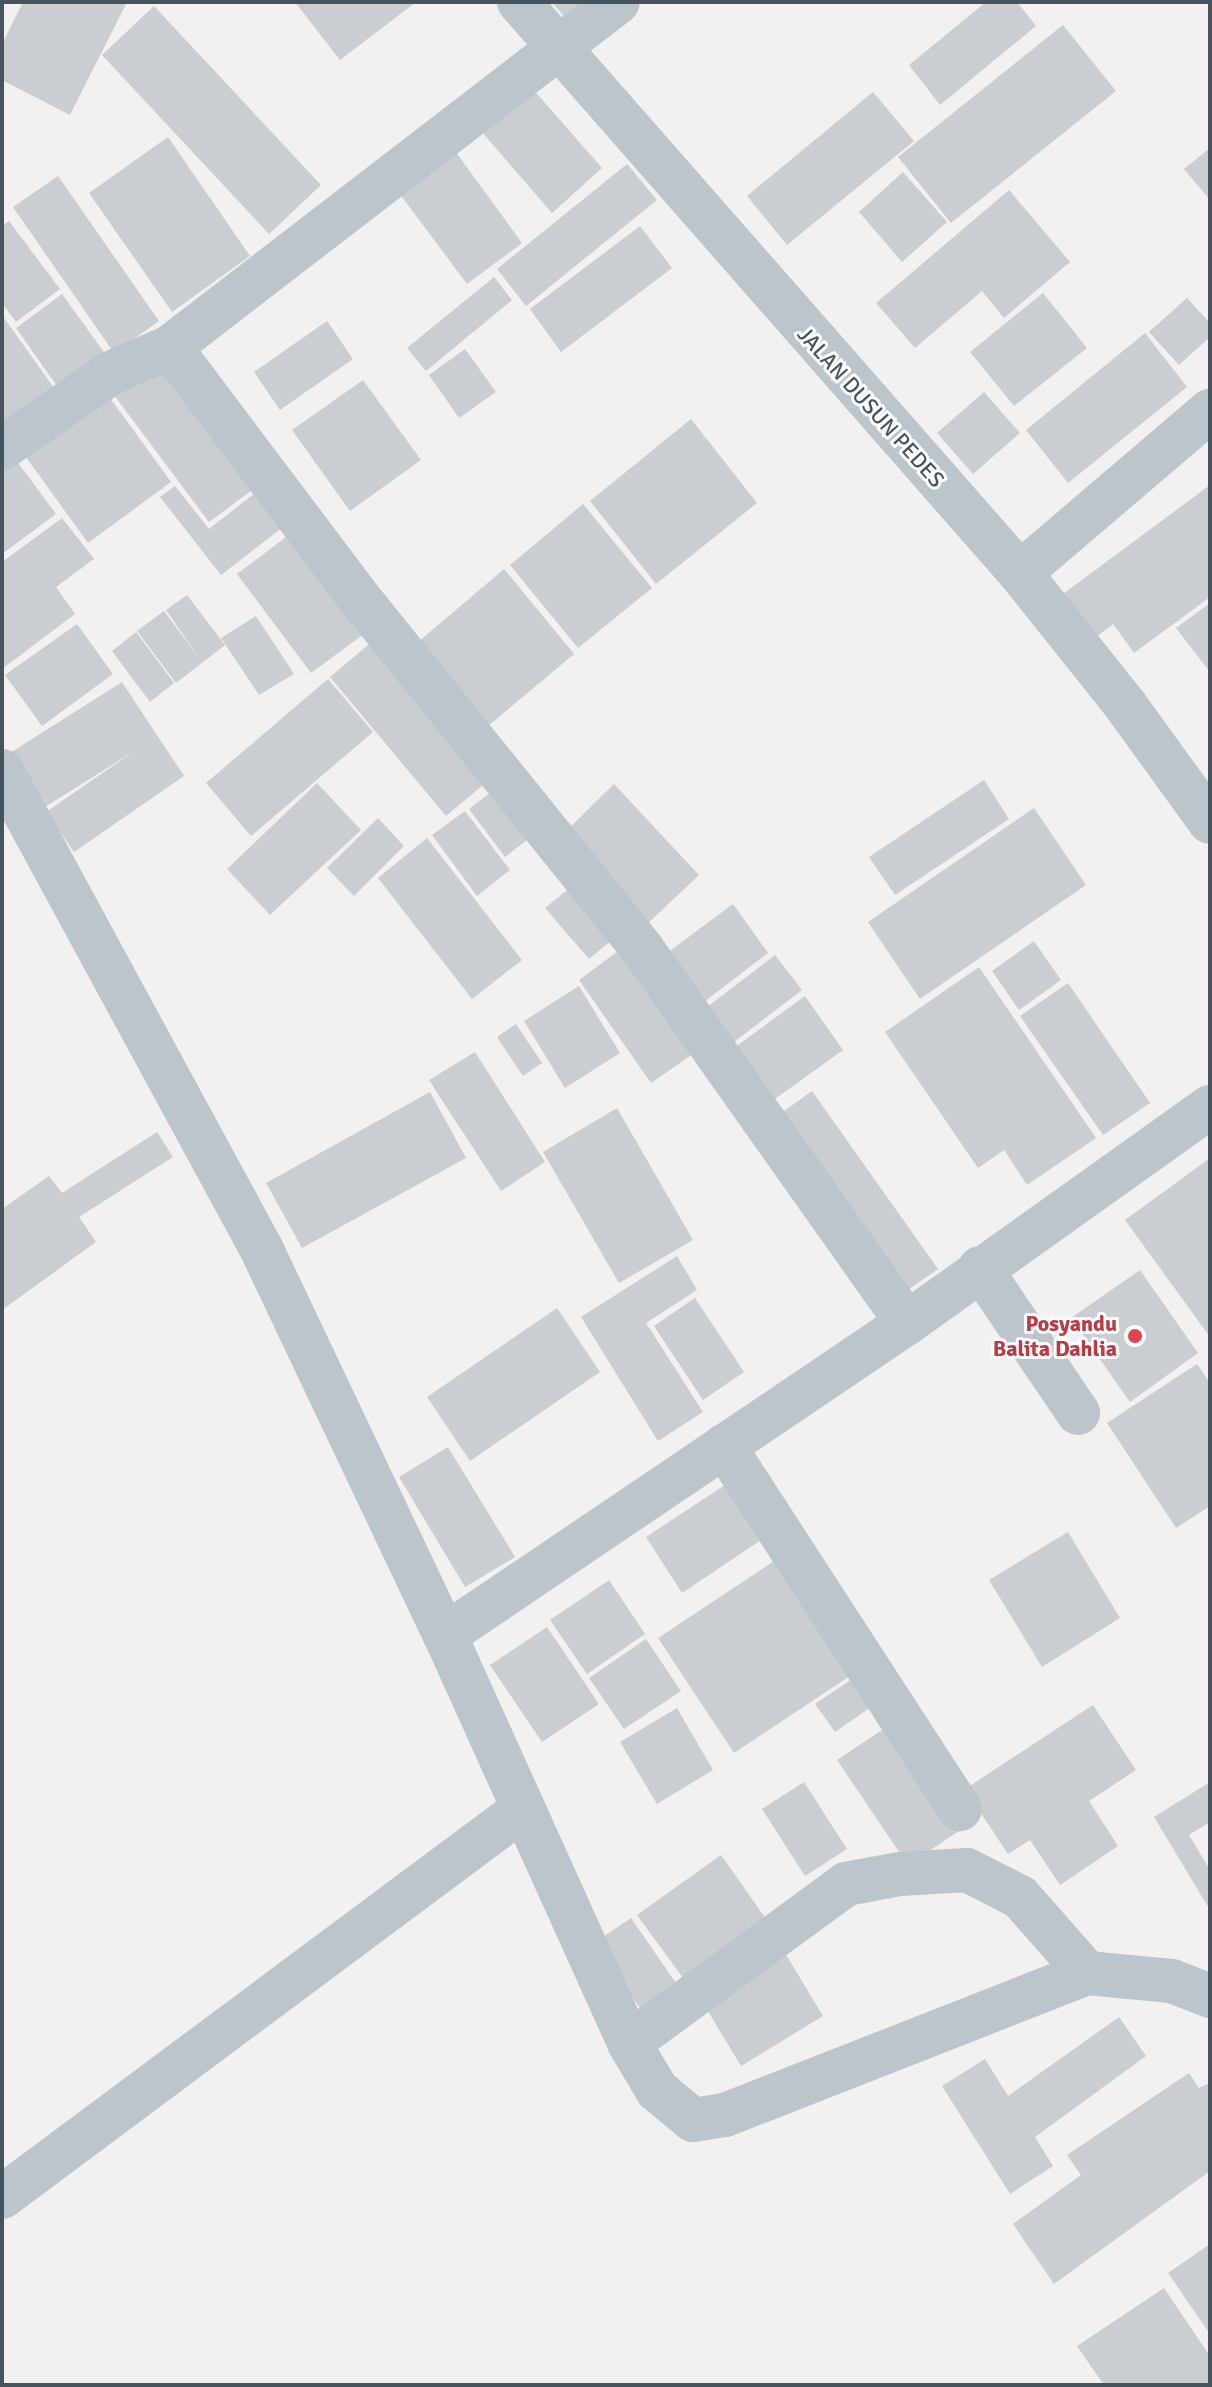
<!DOCTYPE html>
<html>
<head>
<meta charset="utf-8">
<style>
	body { margin:0 }
	#map { position:relative; width:1212px; height:2387px; overflow:hidden; background:#f2f0f0; font-family:Signika,sans-serif }
	div>[style] { position:absolute }
	[style*='--x'] { left:calc(var(--x)*1px); top:calc(var(--y)*1px); width:calc(var(--w)*1px); rotate:calc(var(--a)*1deg) }
	.building>* { inset:0; background:#cacdd2 }
	.minor>* { height:44px; margin:-22px; padding:0 22px; transform-origin:22px; border-radius:22px; background:#bcc5cc }
	.dots>* { width:22px; height:22px; translate:-50% -50%; box-sizing:border-box; border:4px solid #fff; border-radius:50% }
	span { translate:-50% -50%; white-space:nowrap; text-align:center; line-height:1.15; -webkit-text-stroke:6px #fff; paint-order:stroke }
	.street-label { font-size:22px; color:#48545d }
	.health-label { font-size:22px; color:#be3a42; font-weight:700 }
	.right { translate:-100% -50%; text-align:right }
	.frame { position:absolute; inset:0; border:4px solid #48545d; pointer-events:none }
</style>
</head>
<body>
<div id="map">
	<div class="building">
		<i style="clip-path:polygon(23px 2px,127px 2px,70px 115px,2px 80px,2px 44px)"></i>
		<i style="clip-path:polygon(295px 2px,416px 2px,340px 60px)"></i>
		<i style="clip-path:polygon(552px 2px,600px 2px,572px 26px)"></i>
		<i style="clip-path:polygon(986px 2px,1017px 2px,1036px 26px,940px 105px,909px 65px)"></i>
		<i style="clip-path:polygon(154px 6px,321px 185px,269px 234px,102px 55px)"></i>
		<i style="clip-path:polygon(1063px 25px,1116px 91px,951px 223px,898px 157px)"></i>
		<i style="clip-path:polygon(531px 87px,602px 168px,552px 213px,481px 131px)"></i>
		<i style="clip-path:polygon(873px 92px,914px 141px,787px 245px,747px 196px)"></i>
		<i style="clip-path:polygon(168px 137px,250px 256px,172px 312px,89px 193px)"></i>
		<i style="clip-path:polygon(450px 144px,522px 243px,467px 284px,393px 185px)"></i>
		<i style="clip-path:polygon(1210px 148px,1210px 200px,1184px 169px)"></i>
		<i style="clip-path:polygon(627px 164px,657px 200px,526px 306px,497px 269px)"></i>
		<i style="clip-path:polygon(903px 172px,947px 222px,902px 262px,859px 212px)"></i>
		<i style="clip-path:polygon(58px 176px,159px 321px,114px 353px,13px 207px)"></i>
		<i style="clip-path:polygon(1009px 190px,1070px 262px,1004px 318px,982px 291px,915px 348px,876px 303px)"></i>
		<i style="clip-path:polygon(9px 221px,60px 289px,16px 322px,2px 303px,2px 226px)"></i>
		<i style="clip-path:polygon(640px 226px,672px 268px,561px 352px,530px 309px)"></i>
		<i style="clip-path:polygon(494px 277px,512px 300px,426px 371px,407px 348px)"></i>
		<i style="clip-path:polygon(1043px 293px,1087px 348px,1014px 406px,970px 352px)"></i>
		<i style="clip-path:polygon(62px 294px,109px 359px,62px 393px,16px 328px)"></i>
		<i style="clip-path:polygon(1187px 298px,1210px 323px,1210px 337px,1179px 365px,1149px 332px)"></i>
		<i style="clip-path:polygon(2px 315px,59px 395px,10px 430px,2px 418px)"></i>
		<i style="clip-path:polygon(327px 321px,353px 359px,280px 410px,254px 372px)"></i>
		<i style="clip-path:polygon(1145px 333px,1187px 387px,1068px 483px,1026px 430px)"></i>
		<i style="clip-path:polygon(465px 349px,496px 392px,459px 418px,429px 375px)"></i>
		<i style="clip-path:polygon(165px 350px,263px 482px,209px 522px,111px 391px)"></i>
		<i style="clip-path:polygon(363px 380px,421px 460px,350px 511px,292px 430px)"></i>
		<i style="clip-path:polygon(105px 391px,171px 482px,88px 543px,23px 453px)"></i>
		<i style="clip-path:polygon(984px 392px,1020px 433px,973px 474px,937px 433px)"></i>
		<i style="clip-path:polygon(691px 419px,757px 503px,656px 584px,590px 501px)"></i>
		<i style="clip-path:polygon(10px 452px,56px 514px,2px 554px,2px 458px)"></i>
		<i style="clip-path:polygon(1210px 485px,1210px 597px,1134px 653px,1113px 624px,1095px 638px,1063px 594px)"></i>
		<i style="clip-path:polygon(175px 486px,209px 529px,264px 486px,291px 521px,221px 575px,160px 497px)"></i>
		<i style="clip-path:polygon(583px 504px,652px 588px,578px 648px,510px 565px)"></i>
		<i style="clip-path:polygon(62px 518px,94px 559px,56px 587px,75px 614px,2px 669px,2px 562px)"></i>
		<i style="clip-path:polygon(298px 528px,372px 628px,311px 673px,237px 574px)"></i>
		<i style="clip-path:polygon(504px 569px,574px 654px,481px 732px,411px 648px)"></i>
		<i style="clip-path:polygon(187px 595px,225px 645px,176px 683px,137px 631px,164px 611px,200px 659px,166px 610px)"></i>
		<i style="clip-path:polygon(1210px 603px,1210px 672px,1176px 628px)"></i>
		<i style="clip-path:polygon(256px 616px,294px 674px,259px 695px,221px 638px)"></i>
		<i style="clip-path:polygon(77px 624px,113px 674px,42px 726px,5px 675px)"></i>
		<i style="clip-path:polygon(386px 630px,501px 770px,446px 816px,330px 677px)"></i>
		<i style="clip-path:polygon(136px 632px,174px 683px,150px 702px,112px 651px)"></i>
		<i style="clip-path:polygon(328px 679px,373px 732px,251px 836px,206px 783px)"></i>
		<i style="clip-path:polygon(122px 682px,184px 776px,74px 852px,46px 812px,136px 750px,45px 807px,10px 753px)"></i>
		<i style="clip-path:polygon(984px 780px,1009px 819px,895px 895px,869px 857px)"></i>
		<i style="clip-path:polygon(504px 782px,540px 830px,505px 857px,469px 809px)"></i>
		<i style="clip-path:polygon(317px 783px,361px 830px,270px 915px,227px 869px)"></i>
		<i style="clip-path:polygon(614px 784px,699px 875px,644px 927px,560px 837px)"></i>
		<i style="clip-path:polygon(1034px 808px,1086px 885px,920px 999px,868px 922px)"></i>
		<i style="clip-path:polygon(465px 811px,510px 870px,477px 896px,432px 835px)"></i>
		<i style="clip-path:polygon(378px 818px,404px 846px,354px 896px,327px 868px)"></i>
		<i style="clip-path:polygon(427px 838px,522px 960px,472px 999px,378px 878px)"></i>
		<i style="clip-path:polygon(582px 878px,625px 929px,589px 959px,545px 908px)"></i>
		<i style="clip-path:polygon(733px 904px,768px 953px,691px 1012px,655px 962px)"></i>
		<i style="clip-path:polygon(633px 940px,706px 1045px,651px 1083px,579px 980px)"></i>
		<i style="clip-path:polygon(1034px 941px,1061px 980px,1019px 1010px,992px 971px)"></i>
		<i style="clip-path:polygon(775px 955px,802px 990px,721px 1052px,694px 1017px)"></i>
		<i style="clip-path:polygon(979px 967px,1096px 1138px,1027px 1185px,1004px 1150px,978px 1168px,885px 1032px)"></i>
		<i style="clip-path:polygon(1068px 983px,1150px 1103px,1103px 1135px,1020px 1016px)"></i>
		<i style="clip-path:polygon(579px 986px,620px 1053px,565px 1088px,524px 1021px)"></i>
		<i style="clip-path:polygon(805px 996px,843px 1050px,761px 1109px,723px 1056px)"></i>
		<i style="clip-path:polygon(516px 1024px,542px 1063px,523px 1076px,497px 1037px)"></i>
		<i style="clip-path:polygon(475px 1052px,545px 1162px,501px 1191px,429px 1080px)"></i>
		<i style="clip-path:polygon(812px 1091px,938px 1269px,899px 1296px,773px 1119px)"></i>
		<i style="clip-path:polygon(430px 1092px,466px 1158px,302px 1248px,266px 1183px)"></i>
		<i style="clip-path:polygon(617px 1108px,693px 1240px,619px 1283px,543px 1152px)"></i>
		<i style="clip-path:polygon(157px 1132px,173px 1157px,79px 1217px,96px 1242px,2px 1310px,2px 1209px,49px 1176px,62px 1193px)"></i>
		<i style="clip-path:polygon(1210px 1158px,1210px 1337px,1125px 1220px)"></i>
		<i style="clip-path:polygon(677px 1256px,697px 1290px,646px 1323px,703px 1412px,658px 1441px,581px 1317px)"></i>
		<i style="clip-path:polygon(1140px 1270px,1198px 1353px,1130px 1402px,1071px 1318px)"></i>
		<i style="clip-path:polygon(695px 1298px,744px 1372px,703px 1400px,654px 1326px)"></i>
		<i style="clip-path:polygon(557px 1308px,600px 1372px,470px 1461px,427px 1397px)"></i>
		<i style="clip-path:polygon(1197px 1364px,1210px 1383px,1210px 1506px,1176px 1528px,1107px 1423px)"></i>
		<i style="clip-path:polygon(448px 1447px,515px 1557px,465px 1587px,399px 1477px)"></i>
		<i style="clip-path:polygon(731px 1481px,767px 1536px,682px 1593px,646px 1537px)"></i>
		<i style="clip-path:polygon(1068px 1532px,1120px 1618px,1042px 1667px,989px 1580px)"></i>
		<i style="clip-path:polygon(774px 1561px,850px 1676px,734px 1753px,658px 1638px)"></i>
		<i style="clip-path:polygon(609px 1580px,645px 1634px,587px 1674px,550px 1620px)"></i>
		<i style="clip-path:polygon(547px 1627px,599px 1704px,542px 1742px,490px 1665px)"></i>
		<i style="clip-path:polygon(646px 1639px,681px 1691px,624px 1729px,589px 1678px)"></i>
		<i style="clip-path:polygon(852px 1679px,871px 1707px,835px 1732px,815px 1704px)"></i>
		<i style="clip-path:polygon(1093px 1705px,1136px 1770px,1089px 1801px,1118px 1846px,1060px 1885px,1030px 1840px,1008px 1854px,965px 1789px)"></i>
		<i style="clip-path:polygon(677px 1708px,713px 1770px,657px 1804px,620px 1742px)"></i>
		<i style="clip-path:polygon(888px 1726px,959px 1831px,908px 1865px,837px 1760px)"></i>
		<i style="clip-path:polygon(804px 1782px,847px 1849px,805px 1876px,762px 1809px)"></i>
		<i style="clip-path:polygon(1210px 1782px,1210px 1822px,1189px 1835px,1210px 1870px,1210px 1910px,1154px 1817px)"></i>
		<i style="clip-path:polygon(721px 1855px,769px 1923px,686px 1982px,637px 1915px)"></i>
		<i style="clip-path:polygon(631px 1918px,678px 1986px,642px 2011px,594px 1943px)"></i>
		<i style="clip-path:polygon(785px 1953px,823px 2016px,741px 2066px,703px 2003px)"></i>
		<i style="clip-path:polygon(1119px 2017px,1146px 2056px,1035px 2137px,1053px 2166px,1010px 2194px,942px 2086px,985px 2059px,1008px 2096px)"></i>
		<i style="clip-path:polygon(1189px 2073px,1199px 2088px,1210px 2083px,1210px 2171px,1054px 2284px,1013px 2224px,1081px 2175px,1067px 2155px)"></i>
		<i style="clip-path:polygon(1210px 2244px,1210px 2334px,1168px 2273px)"></i>
		<i style="clip-path:polygon(1164px 2288px,1210px 2356px,1210px 2385px,1104px 2385px,1077px 2346px)"></i>
	</div>
	<div class="minor">
		<i style="--x:519;--y:2;--w:760;--a:48.74"></i>
		<i style="--x:1020;--y:573;--w:170;--a:51.4"></i>
		<i style="--x:1126;--y:706;--w:143;--a:54.1"></i>
		<i style="--x:170;--y:347;--w:322;--a:53"></i>
		<i style="--x:364;--y:604;--w:444;--a:51.1"></i>
		<i style="--x:643;--y:950;--w:457;--a:54.7"></i>
		<i style="--x:2;--y:448;--w:132;--a:-34.5"></i>
		<i style="--x:111;--y:373;--w:64;--a:-23.8"></i>
		<i style="--x:170;--y:347;--w:565;--a:-37.6"></i>
		<i style="--x:1020;--y:573;--w:250;--a:-40.5"></i>
		<i style="--x:2;--y:771;--w:543;--a:61.5"></i>
		<i style="--x:261;--y:1248;--w:429;--a:64.6"></i>
		<i style="--x:445;--y:1635;--w:448;--a:65.7"></i>
		<i style="--x:629;--y:2043;--w:55;--a:59.2"></i>
		<i style="--x:657;--y:2090;--w:47;--a:39.8"></i>
		<i style="--x:693;--y:2120;--w:32;--a:-9"></i>
		<i style="--x:725;--y:2115;--w:389;--a:-21.4"></i>
		<i style="--x:1087;--y:1973;--w:85;--a:5.4"></i>
		<i style="--x:1172;--y:1981;--w:41;--a:21.5"></i>
		<i style="--x:980;--y:1268;--w:175;--a:55.9"></i>
		<i style="--x:724;--y:1446;--w:433;--a:57"></i>
		<i style="--x:445;--y:1635;--w:557;--a:-34.03"></i>
		<i style="--x:907;--y:1323;--w:372;--a:-35.5"></i>
		<i style="--x:629;--y:2043;--w:269;--a:-36.2"></i>
		<i style="--x:846;--y:1884;--w:55;--a:-10.5"></i>
		<i style="--x:900;--y:1874;--w:67;--a:-3.4"></i>
		<i style="--x:967;--y:1870;--w:59;--a:27"></i>
		<i style="--x:1020;--y:1897;--w:101;--a:48.6"></i>
		<i style="--x:2;--y:2197;--w:650;--a:-36.68"></i>
	</div>
	<div class="dots">
		<i style="left:1135px;top:1336px;background:#e0444e"></i>
	</div>
	<div class="street-label">
		<span style="left:871px;top:407px;rotate:48deg">JALAN DUSUN PEDES</span>
	</div>
	<div class="health-label">
		<span class="right" style="left:1117px;top:1336px">Posyandu<br>Balita Dahlia</span>
	</div>
	<div class="frame"></div>
</div>
</body>
</html>
